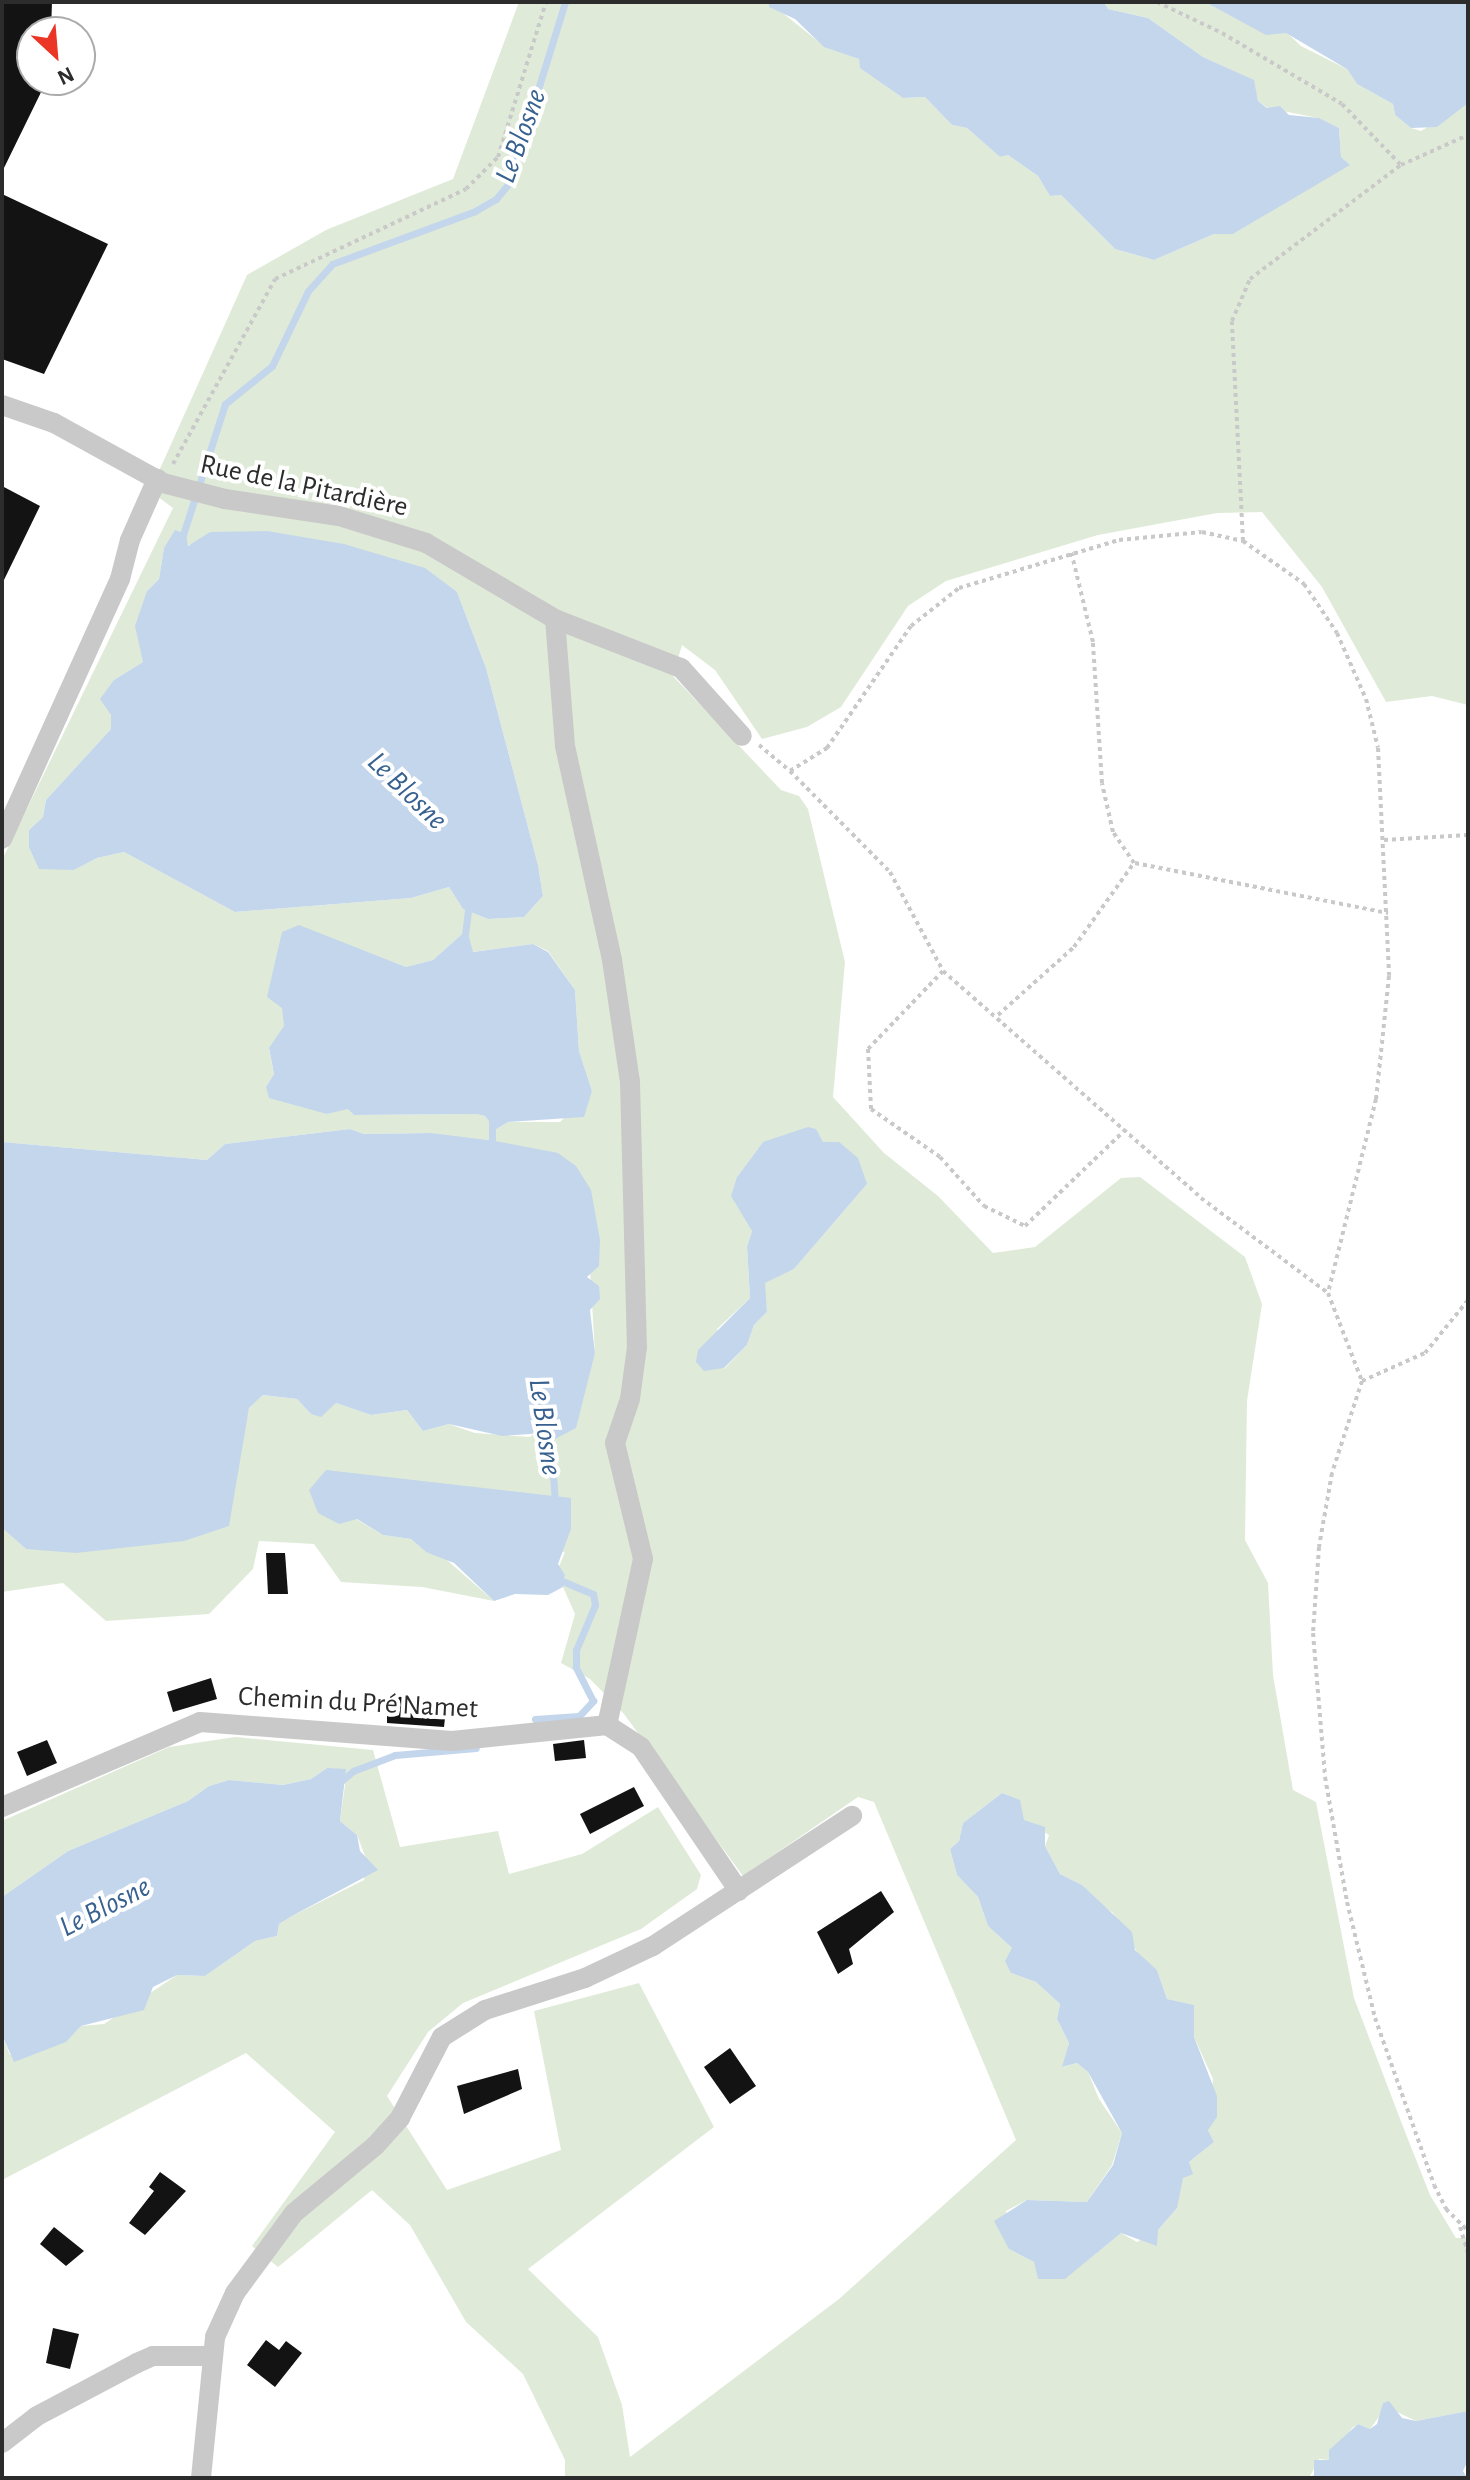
<!DOCTYPE html>
<html>
<head>
<meta charset="utf-8">
<style>
	body { margin:0 }
	#map { position:relative; width:1470px; height:2480px; overflow:hidden; background:#fff; font-family:"Alegreya Sans",sans-serif }
	div>[style] { position:absolute }
	[style*='--x'] { left:calc(var(--x)*1px); top:calc(var(--y)*1px); width:calc(var(--w)*1px); rotate:calc(var(--a)*1deg) }
	.green>* { inset:0; background:#dfebd8 }
	.water>* { inset:0; background:#c3d6ec }
	.stream>* { height:7px; margin:-3.5px; padding:0 3.5px; transform-origin:3.5px; border-radius:3.5px; background:#c3d6ec }
	.building>* { inset:0; background:#131313 }
	.path>* { height:4px; margin-top:-2px; transform-origin:0; background:repeating-linear-gradient(90deg,#c9c9c9 0 4px,transparent 0 8px) }
	.minor>* { height:20px; margin:-10px; padding:0 10px; transform-origin:10px; border-radius:10px; background:#c9c9c9 }
	span { translate:-50% -50%; white-space:nowrap; text-align:center; line-height:1.15; -webkit-text-stroke:8px #fff; paint-order:stroke }
	.street-label { font-size:28px; color:#2c2c2c }
	.water-label { font-size:30px; color:#386190; font-style:italic }
	.frame { position:absolute; inset:0; border:4px solid #2c2c2c; pointer-events:none }
	.north { position:absolute; left:16px; top:16px; width:80px; height:80px; box-sizing:border-box; background:#fff; border:2px solid #ababab; border-radius:50%; rotate:154deg; font-size:22px; font-weight:700; line-height:32px; text-align:center; color:#2c2c2c }
	.north::after { content:''; display:block; margin:auto; width:28px; height:36px; background:#ea3527; clip-path:polygon(50% 0,100% 100%,50% 72%,0 100%) }
</style>
</head>
<body>
<div id="map">
	<div class="green">
		<i style="clip-path:polygon(evenodd,519px 2px,769px 2px,824px 46px,859px 59px,861px 68px,903px 98px,925px 97px,952px 125px,967px 128px,1000px 157px,1008px 155px,1038px 176px,1050px 196px,1061px 195px,1115px 249px,1154px 260px,1214px 234px,1233px 234px,1349px 165px,1341px 157px,1339px 128px,1318px 118px,1268px 108px,1258px 101px,1253px 80px,1203px 57px,1148px 18px,1108px 9px,1104px 2px,1205px 2px,1245px 23px,1286px 32px,1301px 46px,1347px 69px,1357px 84px,1393px 104px,1395px 115px,1411px 128px,1421px 131px,1468px 103px,1468px 705px,1432px 696px,1386px 702px,1322px 587px,1262px 512px,1217px 513px,1098px 535px,946px 581px,908px 606px,841px 707px,807px 727px,762px 739px,715px 670px,682px 645px,673px 676px,781px 790px,799px 796px,808px 809px,845px 962px,833px 1097px,884px 1153px,938px 1196px,993px 1253px,1035px 1247px,1121px 1178px,1140px 1177px,1245px 1257px,1262px 1304px,1247px 1401px,1245px 1540px,1268px 1583px,1273px 1675px,1293px 1790px,1316px 1802px,1354px 1998px,1402px 2124px,1430px 2195px,1456px 2238px,1468px 2238px,1468px 2411px,1416px 2421px,1397px 2412px,1381px 2414px,1370px 2429px,1358px 2424px,1352px 2428px,1329px 2460px,1319px 2459px,1309px 2478px,565px 2478px,565px 2460px,523px 2374px,466px 2322px,410px 2225px,372px 2190px,278px 2267px,252px 2246px,335px 2132px,246px 2053px,2px 2180px,2px 2035px,10px 2055px,65px 2042px,81px 2026px,104px 2024px,177px 1975px,205px 1976px,255px 1941px,277px 1936px,279px 1924px,292px 1916px,364px 1880px,367px 1861px,357px 1835px,340px 1821px,346px 1778px,327px 1768px,311px 1779px,283px 1785px,229px 1780px,209px 1786px,188px 1801px,68px 1851px,2px 1897px,2px 1821px,169px 1747px,235px 1737px,373px 1750px,400px 1847px,498px 1831px,509px 1874px,582px 1854px,658px 1807px,701px 1875px,697px 1889px,641px 1929px,463px 2003px,428px 2032px,387px 2096px,447px 2190px,561px 2150px,534px 2011px,639px 1983px,714px 2127px,528px 2269px,598px 2337px,622px 2405px,630px 2457px,839px 2299px,1016px 2140px,874px 1802px,858px 1797px,743px 1876px,624px 1714px,590px 1679px,561px 1663px,575px 1614px,563px 1587px,565px 1575px,558px 1569px,565px 1552px,356px 1519px,383px 1535px,411px 1539px,426px 1552px,440px 1554px,494px 1601px,422px 1587px,341px 1582px,314px 1544px,259px 1541px,253px 1569px,209px 1614px,106px 1621px,63px 1583px,2px 1592px,2px 1528px,26px 1549px,236px 1464px,249px 1408px,263px 1395px,297px 1399px,311px 1414px,336px 1403px,371px 1415px,407px 1410px,423px 1431px,449px 1424px,475px 1433px,530px 1437px,536px 1432px,548px 1438px,595px 1353px,590px 1271px,514px 1147px,431px 1133px,364px 1134px,350px 1129px,225px 1144px,207px 1160px,2px 1142px,2px 860px,173px 508px,150px 491px,247px 275px,326px 230px,453px 179px,519px 2px,210px 532px,457px 592px,486px 668px,538px 865px,543px 896px,524px 917px,488px 919px,463px 909px,449px 887px,411px 898px,235px 912px,124px 852px,97px 858px,74px 870px,29px 830px,43px 817px,46px 800px,111px 729px,114px 680px,143px 662px,147px 591px,159px 579px,164px 548px,196px 544px,210px 532px,519px 2px,299px 926px,406px 967px,433px 960px,462px 934px,472px 952px,533px 944px,548px 951px,575px 990px,579px 1051px,592px 1091px,560px 1122px,508px 1122px,495px 1130px,485px 1116px,476px 1114px,354px 1115px,348px 1108px,327px 1114px,266px 1087px,274px 1074px,269px 1049px,284px 1027px,282px 933px,299px 926px,519px 2px,763px 1142px,867px 1184px,794px 1269px,764px 1283px,767px 1312px,754px 1325px,747px 1345px,724px 1369px,717px 1329px,750px 1298px,747px 1247px,752px 1231px,737px 1177px,763px 1142px,519px 2px,1002px 1793px,1010px 1797px,1023px 1820px,1049px 1835px,1045px 1846px,1060px 1874px,1082px 1885px,1094px 1901px,1113px 1913px,1144px 1963px,1157px 1970px,1167px 1999px,1193px 2005px,1194px 2037px,1213px 2079px,1208px 2130px,1214px 2142px,1189px 2162px,1177px 2194px,1177px 2208px,1158px 2230px,1137px 2242px,1121px 2233px,1065px 2278px,1009px 2249px,1006px 2211px,1027px 2200px,1087px 2202px,1112px 2165px,1122px 2133px,1099px 2099px,1088px 2072px,1077px 2063px,1063px 2067px,1069px 2043px,1057px 2019px,1060px 2004px,1036px 1982px,1011px 1973px,1012px 1948px,988px 1926px,978px 1897px,957px 1875px,950px 1849px,959px 1841px,963px 1823px,1002px 1793px)"></i>
	</div>
	<div class="water">
		<i style="clip-path:polygon(769px 2px,1104px 2px,1108px 9px,1148px 18px,1203px 57px,1254px 80px,1258px 101px,1267px 108px,1280px 106px,1289px 115px,1319px 118px,1339px 128px,1341px 157px,1350px 165px,1233px 234px,1214px 234px,1154px 260px,1115px 249px,1061px 195px,1050px 196px,1038px 176px,1008px 155px,1000px 157px,967px 128px,952px 125px,925px 97px,903px 98px,860px 68px,859px 59px,824px 47px,795px 19px,769px 7px)"></i>
		<i style="clip-path:polygon(1205px 2px,1468px 2px,1468px 103px,1437px 127px,1411px 128px,1395px 115px,1393px 104px,1357px 84px,1347px 69px,1286px 33px,1266px 35px)"></i>
		<i style="clip-path:polygon(175px 530px,186px 534px,188px 546px,210px 532px,267px 531px,344px 544px,425px 568px,457px 592px,486px 668px,538px 865px,543px 896px,524px 917px,488px 919px,463px 909px,449px 887px,411px 898px,235px 912px,124px 852px,97px 858px,74px 870px,39px 869px,29px 847px,29px 830px,43px 817px,46px 800px,111px 729px,111px 715px,100px 699px,114px 680px,143px 662px,135px 626px,147px 591px,159px 579px,164px 548px)"></i>
		<i style="clip-path:polygon(299px 925px,406px 967px,433px 960px,462px 934px,469px 937px,473px 952px,533px 944px,548px 952px,575px 990px,579px 1051px,592px 1091px,584px 1117px,508px 1122px,495px 1130px,485px 1116px,476px 1114px,354px 1115px,348px 1109px,327px 1114px,269px 1098px,266px 1087px,274px 1074px,269px 1048px,284px 1026px,282px 1008px,267px 997px,282px 932px)"></i>
		<i style="clip-path:polygon(808px 1127px,816px 1129px,823px 1142px,839px 1142px,858px 1158px,867px 1184px,794px 1269px,765px 1283px,767px 1312px,754px 1325px,747px 1345px,724px 1368px,704px 1371px,696px 1362px,698px 1350px,750px 1298px,747px 1247px,752px 1231px,731px 1196px,737px 1177px,763px 1142px)"></i>
		<i style="clip-path:polygon(350px 1129px,364px 1134px,431px 1133px,495px 1141px,558px 1153px,576px 1166px,591px 1190px,600px 1240px,599px 1266px,587px 1277px,599px 1286px,600px 1299px,590px 1310px,595px 1353px,576px 1428px,555px 1439px,544px 1433px,502px 1436px,449px 1424px,423px 1431px,407px 1410px,371px 1415px,336px 1403px,321px 1417px,311px 1414px,297px 1399px,263px 1395px,249px 1408px,229px 1526px,184px 1541px,76px 1553px,26px 1549px,2px 1528px,2px 1142px,207px 1160px,225px 1144px)"></i>
		<i style="clip-path:polygon(326px 1470px,571px 1498px,571px 1529px,558px 1564px,565px 1575px,563px 1587px,548px 1595px,515px 1594px,494px 1601px,454px 1563px,426px 1552px,411px 1539px,383px 1535px,357px 1519px,339px 1524px,318px 1513px,309px 1490px)"></i>
		<i style="clip-path:polygon(327px 1768px,346px 1769px,340px 1821px,357px 1835px,360px 1851px,378px 1870px,292px 1916px,279px 1924px,277px 1936px,255px 1941px,205px 1976px,177px 1975px,153px 1987px,144px 2010px,81px 2026px,66px 2042px,14px 2062px,2px 2035px,2px 1897px,68px 1851px,188px 1801px,209px 1786px,229px 1780px,283px 1785px,311px 1779px)"></i>
		<i style="clip-path:polygon(1002px 1793px,1020px 1800px,1024px 1820px,1045px 1827px,1045px 1846px,1060px 1874px,1082px 1885px,1132px 1932px,1135px 1950px,1157px 1970px,1167px 1999px,1194px 2005px,1194px 2037px,1217px 2096px,1217px 2117px,1208px 2130px,1214px 2142px,1189px 2162px,1193px 2174px,1183px 2178px,1177px 2208px,1158px 2230px,1157px 2246px,1121px 2233px,1065px 2279px,1038px 2279px,1034px 2262px,1009px 2249px,994px 2221px,1027px 2200px,1087px 2202px,1113px 2165px,1122px 2133px,1088px 2072px,1077px 2063px,1062px 2067px,1069px 2043px,1057px 2019px,1060px 2004px,1036px 1982px,1011px 1973px,1005px 1961px,1012px 1948px,988px 1926px,978px 1897px,957px 1875px,950px 1849px,959px 1841px,963px 1823px)"></i>
		<i style="clip-path:polygon(1389px 2401px,1402px 2418px,1416px 2421px,1468px 2411px,1468px 2460px,1463px 2471px,1467px 2478px,1309px 2478px,1314px 2475px,1314px 2460px,1329px 2460px,1329px 2450px,1358px 2424px,1370px 2429px,1377px 2424px,1383px 2403px)"></i>
	</div>
	<div class="stream">
		<i style="--x:181;--y:541;--w:144;--a:-72.2"></i>
		<i style="--x:225;--y:404;--w:60;--a:-39"></i>
		<i style="--x:272;--y:366;--w:83;--a:-64.4"></i>
		<i style="--x:308;--y:291;--w:36;--a:-48"></i>
		<i style="--x:332;--y:264;--w:153;--a:-20.3"></i>
		<i style="--x:475;--y:211;--w:24;--a:-30"></i>
		<i style="--x:496;--y:199;--w:21;--a:-51"></i>
		<i style="--x:509;--y:183;--w:189;--a:-72.8"></i>
		<i style="--x:464;--y:943;--w:39;--a:-83"></i>
		<i style="--x:492;--y:1121;--w:27;--a:90"></i>
		<i style="--x:550;--y:1431;--w:71;--a:86"></i>
		<i style="--x:535;--y:1719;--w:44;--a:-3.9"></i>
		<i style="--x:579;--y:1716;--w:21;--a:-47"></i>
		<i style="--x:593;--y:1701;--w:38;--a:-117"></i>
		<i style="--x:576;--y:1667;--w:17;--a:-90"></i>
		<i style="--x:576;--y:1650;--w:49;--a:-67.1"></i>
		<i style="--x:595;--y:1605;--w:11;--a:-100"></i>
		<i style="--x:593;--y:1594;--w:39;--a:-157"></i>
		<i style="--x:340;--y:1782;--w:17;--a:-40"></i>
		<i style="--x:353;--y:1771;--w:45;--a:-20.9"></i>
		<i style="--x:395;--y:1755;--w:81;--a:-4.9"></i>
	</div>
	<div class="building">
		<i style="clip-path:polygon(2px 2px,52px 2px,51px 32px,32px 32px,32px 80px,47px 80px,2px 172px)"></i>
		<i style="clip-path:polygon(2px 194px,108px 244px,44px 374px,2px 359px)"></i>
		<i style="clip-path:polygon(2px 486px,40px 506px,2px 584px)"></i>
		<i style="clip-path:polygon(266px 1553px,285px 1553px,288px 1594px,268px 1594px)"></i>
		<i style="clip-path:polygon(211px 1678px,217px 1699px,173px 1712px,167px 1692px)"></i>
		<i style="clip-path:polygon(387px 1696px,447px 1700px,444px 1727px,387px 1723px)"></i>
		<i style="clip-path:polygon(47px 1740px,57px 1763px,27px 1776px,17px 1752px)"></i>
		<i style="clip-path:polygon(584px 1740px,586px 1758px,555px 1761px,553px 1744px)"></i>
		<i style="clip-path:polygon(634px 1787px,644px 1806px,590px 1834px,580px 1814px)"></i>
		<i style="clip-path:polygon(881px 1891px,894px 1912px,849px 1949px,853px 1964px,838px 1974px,817px 1932px)"></i>
		<i style="clip-path:polygon(730px 2048px,756px 2086px,730px 2104px,704px 2067px)"></i>
		<i style="clip-path:polygon(518px 2069px,522px 2089px,464px 2114px,457px 2086px)"></i>
		<i style="clip-path:polygon(160px 2172px,186px 2191px,145px 2235px,129px 2223px,154px 2191px,149px 2187px)"></i>
		<i style="clip-path:polygon(54px 2227px,84px 2251px,66px 2266px,40px 2244px)"></i>
		<i style="clip-path:polygon(53px 2328px,79px 2334px,70px 2369px,46px 2363px)"></i>
		<i style="clip-path:polygon(266px 2340px,279px 2350px,286px 2341px,302px 2353px,275px 2387px,247px 2365px)"></i>
	</div>
	<div class="path">
		<i style="--x:1157;--y:2;--w:72;--a:25.5"></i>
		<i style="--x:1222;--y:33;--w:139;--a:30.6"></i>
		<i style="--x:1342;--y:104;--w:85;--a:46"></i>
		<i style="--x:173;--y:464;--w:211;--a:-61.1"></i>
		<i style="--x:275;--y:279;--w:211;--a:-25.2"></i>
		<i style="--x:466;--y:189;--w:45;--a:-45"></i>
		<i style="--x:498;--y:157;--w:162;--a:-72.8"></i>
		<i style="--x:1243;--y:541;--w:220;--a:-92.9"></i>
		<i style="--x:1232;--y:321;--w:46;--a:-66.8"></i>
		<i style="--x:1250;--y:279;--w:189;--a:-37.1"></i>
		<i style="--x:1401;--y:165;--w:73;--a:-24.1"></i>
		<i style="--x:759;--y:745;--w:40;--a:40"></i>
		<i style="--x:790;--y:771;--w:44;--a:-31.9"></i>
		<i style="--x:827;--y:748;--w:148;--a:-55.5"></i>
		<i style="--x:911;--y:626;--w:61;--a:-38.4"></i>
		<i style="--x:959;--y:588;--w:167;--a:-16.7"></i>
		<i style="--x:1119;--y:540;--w:83;--a:-5.5"></i>
		<i style="--x:1202;--y:532;--w:42;--a:12.4"></i>
		<i style="--x:1243;--y:541;--w:75;--a:35.2"></i>
		<i style="--x:1304;--y:584;--w:59;--a:56"></i>
		<i style="--x:1337;--y:633;--w:72;--a:66.3"></i>
		<i style="--x:1366;--y:699;--w:50;--a:76.2"></i>
		<i style="--x:1378;--y:748;--w:228;--a:87.2"></i>
		<i style="--x:1389;--y:976;--w:124;--a:96"></i>
		<i style="--x:1376;--y:1099;--w:200;--a:103.9"></i>
		<i style="--x:1328;--y:1293;--w:94;--a:68.9"></i>
		<i style="--x:1362;--y:1381;--w:97;--a:108.1"></i>
		<i style="--x:1332;--y:1473;--w:75;--a:100"></i>
		<i style="--x:1319;--y:1547;--w:86;--a:94"></i>
		<i style="--x:1313;--y:1633;--w:144;--a:85.2"></i>
		<i style="--x:1325;--y:1777;--w:127;--a:80"></i>
		<i style="--x:1347;--y:1902;--w:119;--a:76.4"></i>
		<i style="--x:1375;--y:2018;--w:177;--a:70.5"></i>
		<i style="--x:1434;--y:2185;--w:27;--a:63"></i>
		<i style="--x:1446;--y:2209;--w:31;--a:45"></i>
		<i style="--x:790;--y:771;--w:142;--a:45.3"></i>
		<i style="--x:890;--y:872;--w:112;--a:61.8"></i>
		<i style="--x:943;--y:971;--w:344;--a:41.3"></i>
		<i style="--x:1201;--y:1198;--w:159;--a:36.8"></i>
		<i style="--x:1384;--y:840;--w:84;--a:-3.4"></i>
		<i style="--x:1135;--y:863;--w:258;--a:11.2"></i>
		<i style="--x:943;--y:971;--w:108;--a:133.9"></i>
		<i style="--x:868;--y:1049;--w:60;--a:87.1"></i>
		<i style="--x:871;--y:1109;--w:84;--a:34.8"></i>
		<i style="--x:940;--y:1157;--w:66;--a:48.1"></i>
		<i style="--x:984;--y:1206;--w:46;--a:26"></i>
		<i style="--x:1025;--y:1226;--w:139;--a:-43.8"></i>
		<i style="--x:998;--y:1015;--w:102;--a:-41.8"></i>
		<i style="--x:1074;--y:947;--w:103;--a:-54.5"></i>
		<i style="--x:1134;--y:863;--w:37;--a:-124"></i>
		<i style="--x:1113;--y:832;--w:50;--a:-102.7"></i>
		<i style="--x:1102;--y:783;--w:141;--a:-93.7"></i>
		<i style="--x:1093;--y:642;--w:94;--a:-103.6"></i>
		<i style="--x:1362;--y:1381;--w:69;--a:-24"></i>
		<i style="--x:1425;--y:1353;--w:68;--a:-50.9"></i>
		<i style="--x:1460;--y:2227;--w:28;--a:73"></i>
	</div>
	<div class="minor">
		<i style="--x:2;--y:405;--w:55;--a:19.1"></i>
		<i style="--x:54;--y:423;--w:124;--a:28.8"></i>
		<i style="--x:163;--y:483;--w:64;--a:14.5"></i>
		<i style="--x:225;--y:499;--w:115;--a:8.5"></i>
		<i style="--x:339;--y:516;--w:91;--a:17.2"></i>
		<i style="--x:426;--y:543;--w:150;--a:30.5"></i>
		<i style="--x:555;--y:619;--w:135;--a:21.3"></i>
		<i style="--x:681;--y:668;--w:91;--a:48.1"></i>
		<i style="--x:555;--y:619;--w:127;--a:85.5"></i>
		<i style="--x:565;--y:746;--w:219;--a:77.6"></i>
		<i style="--x:612;--y:960;--w:123;--a:81.6"></i>
		<i style="--x:630;--y:1082;--w:265;--a:88.5"></i>
		<i style="--x:637;--y:1347;--w:52;--a:97.7"></i>
		<i style="--x:630;--y:1399;--w:46;--a:108.8"></i>
		<i style="--x:615;--y:1443;--w:119;--a:76.4"></i>
		<i style="--x:643;--y:1559;--w:170;--a:102.2"></i>
		<i style="--x:2;--y:839;--w:286;--a:-65.6"></i>
		<i style="--x:120;--y:579;--w:40;--a:-75.6"></i>
		<i style="--x:130;--y:540;--w:67;--a:-66.1"></i>
		<i style="--x:2;--y:1807;--w:215;--a:-23.2"></i>
		<i style="--x:200;--y:1722;--w:253;--a:4.3"></i>
		<i style="--x:452;--y:1741;--w:156;--a:-5.9"></i>
		<i style="--x:607;--y:1725;--w:40;--a:32.9"></i>
		<i style="--x:641;--y:1747;--w:174;--a:55.8"></i>
		<i style="--x:2;--y:2443;--w:44;--a:-37.6"></i>
		<i style="--x:37;--y:2416;--w:113;--a:-27.9"></i>
		<i style="--x:137;--y:2363;--w:17;--a:-24"></i>
		<i style="--x:153;--y:2356;--w:60;--a:0"></i>
		<i style="--x:201;--y:2478;--w:142;--a:-84.3"></i>
		<i style="--x:215;--y:2337;--w:48;--a:-65.6"></i>
		<i style="--x:235;--y:2293;--w:99;--a:-53.6"></i>
		<i style="--x:294;--y:2213;--w:105;--a:-39.6"></i>
		<i style="--x:375;--y:2146;--w:38;--a:-48"></i>
		<i style="--x:400;--y:2118;--w:91;--a:-62.6"></i>
		<i style="--x:442;--y:2037;--w:51;--a:-32.1"></i>
		<i style="--x:485;--y:2010;--w:105;--a:-17.7"></i>
		<i style="--x:585;--y:1978;--w:75;--a:-25.2"></i>
		<i style="--x:653;--y:1946;--w:238;--a:-33.2"></i>
	</div>
	<div class="street-label">
		<span style="left:304px;top:486px;rotate:12deg">Rue de la Pitardière</span>
		<span style="left:358px;top:1703px;rotate:3deg">Chemin du Pré Namet</span>
	</div>
	<div class="water-label">
		<span style="left:521px;top:136px;rotate:-70deg">Le Blosne</span>
		<span style="left:407px;top:791px;rotate:44deg">Le Blosne</span>
		<span style="left:545px;top:1427px;rotate:82deg">Le Blosne</span>
		<span style="left:105px;top:1907px;rotate:-27deg">Le Blosne</span>
	</div>
	<div class="frame"></div>
	<div class="north">N</div>
</div>
</body>
</html>
